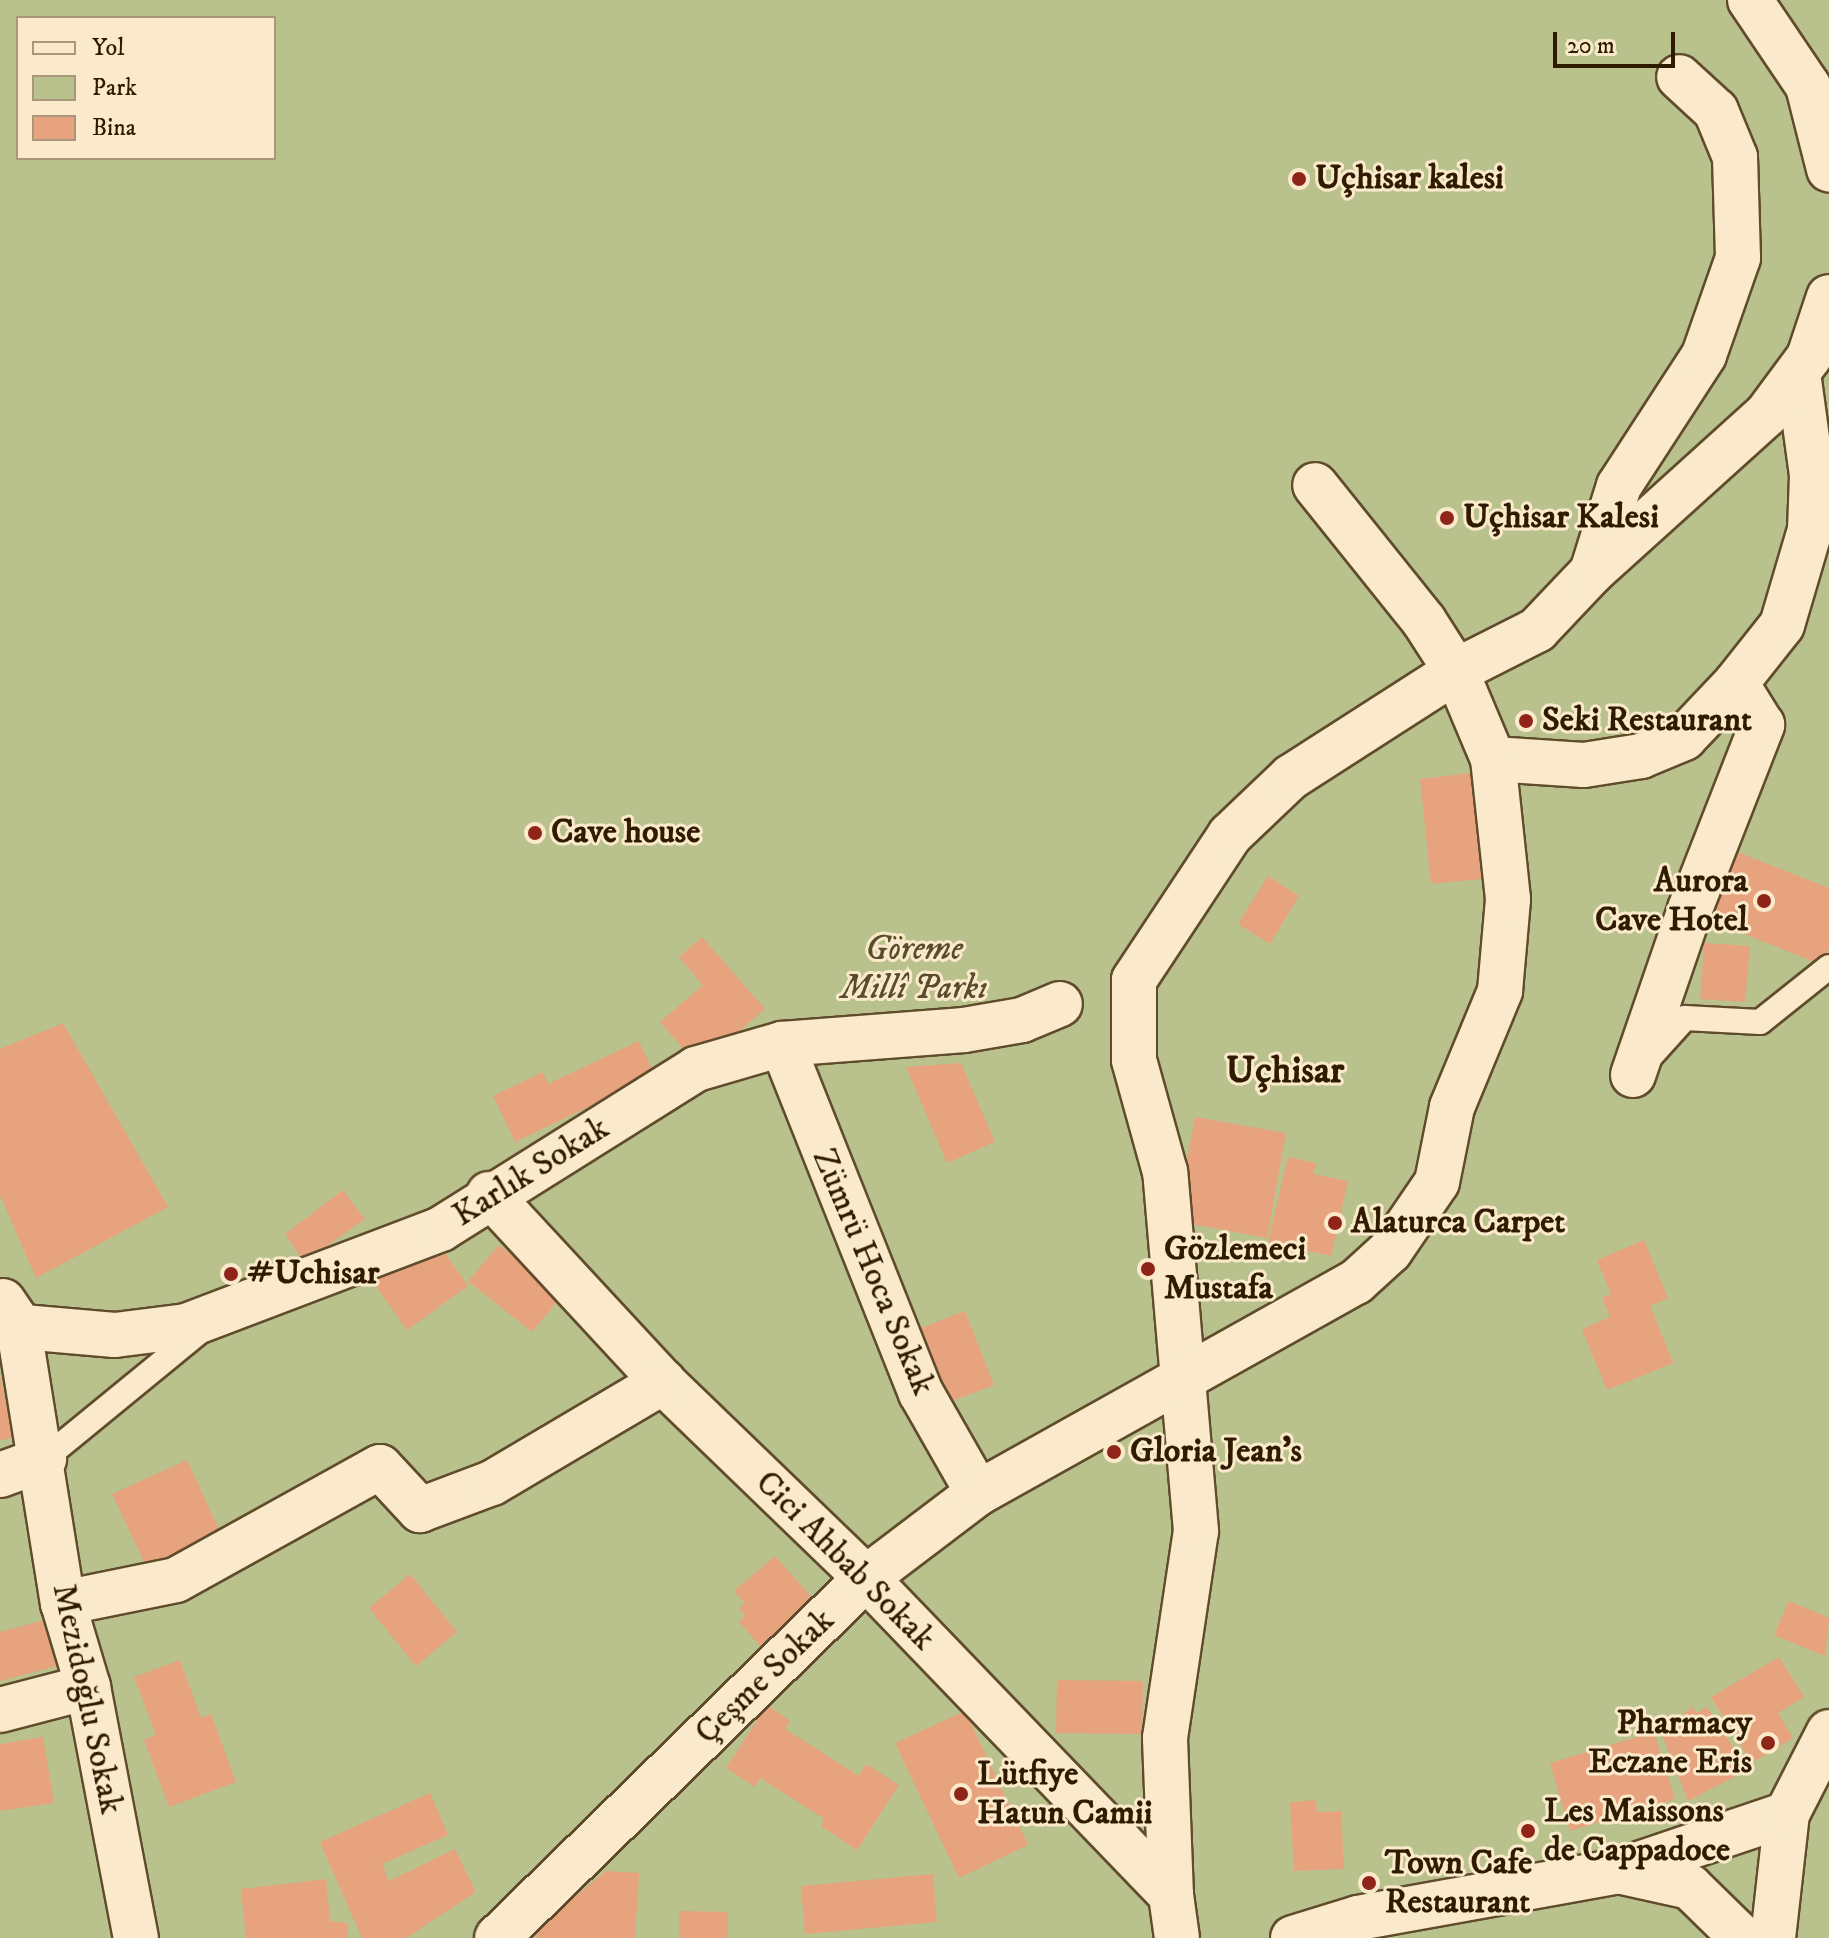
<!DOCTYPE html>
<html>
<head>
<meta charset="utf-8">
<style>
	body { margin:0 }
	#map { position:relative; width:1829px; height:1938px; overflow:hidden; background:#f7deaf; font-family:"IM FELL DW Pica",serif }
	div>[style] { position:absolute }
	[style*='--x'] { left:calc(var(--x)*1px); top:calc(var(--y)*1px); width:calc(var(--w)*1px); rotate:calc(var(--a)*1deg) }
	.green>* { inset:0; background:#b9c28d }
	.building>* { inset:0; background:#e7a27e }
	.roads { filter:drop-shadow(2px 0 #604c2c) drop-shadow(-2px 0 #604c2c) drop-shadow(0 2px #604c2c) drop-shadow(0 -2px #604c2c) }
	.lane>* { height:24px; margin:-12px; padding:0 12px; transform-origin:12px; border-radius:12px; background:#faeacb }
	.street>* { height:44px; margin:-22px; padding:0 22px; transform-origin:22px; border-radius:22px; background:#faeacb }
	.secondary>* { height:44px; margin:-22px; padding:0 22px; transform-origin:22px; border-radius:22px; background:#faeacb }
	.dots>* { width:22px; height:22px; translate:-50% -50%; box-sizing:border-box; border:4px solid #faeacb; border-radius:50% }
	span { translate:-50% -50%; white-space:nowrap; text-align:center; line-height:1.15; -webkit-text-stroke:6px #faeacb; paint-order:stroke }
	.poi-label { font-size:34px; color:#2e1b00; font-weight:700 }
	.left { translate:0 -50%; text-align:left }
	.right { translate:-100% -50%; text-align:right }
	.park-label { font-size:34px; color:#584d2a; font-style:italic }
	.street-label { font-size:34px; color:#2e1b00 }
	.quarter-label { font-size:38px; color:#2e1b00; font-weight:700 }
	.legend { position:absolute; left:16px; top:16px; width:260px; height:144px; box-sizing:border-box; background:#faeacb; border:2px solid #a8977a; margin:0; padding:10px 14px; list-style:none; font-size:24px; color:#2e1b00 }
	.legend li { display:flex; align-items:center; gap:16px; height:40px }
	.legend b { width:40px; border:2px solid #a8977a }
	.scale { position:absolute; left:1553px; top:32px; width:122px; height:36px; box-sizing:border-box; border:4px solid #2e1b00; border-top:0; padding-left:10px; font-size:24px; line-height:28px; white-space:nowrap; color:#2e1b00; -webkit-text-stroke:6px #faeacb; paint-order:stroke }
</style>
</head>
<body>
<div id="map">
	<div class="green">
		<i style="clip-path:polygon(evenodd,0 0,1829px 0,1829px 1938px,0 1938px,0 0,18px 18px,274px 18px,274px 158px,18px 158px,18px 18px)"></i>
	</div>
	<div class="building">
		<i style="clip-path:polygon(1488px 771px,1500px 877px,1431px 884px,1420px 779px)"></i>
		<i style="clip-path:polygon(1722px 846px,1829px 888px,1829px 947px,1822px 965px,1694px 914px)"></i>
		<i style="clip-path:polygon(1268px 876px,1299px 896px,1270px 944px,1238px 924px)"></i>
		<i style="clip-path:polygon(702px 937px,765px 1009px,711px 1055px,701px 1043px,688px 1054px,660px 1022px,703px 985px,679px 957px)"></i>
		<i style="clip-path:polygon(1704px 943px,1750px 946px,1745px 1002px,1700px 999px)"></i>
		<i style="clip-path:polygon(63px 1023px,168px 1207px,36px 1278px,0 1195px,0 1049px)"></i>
		<i style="clip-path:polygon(639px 1041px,655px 1075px,515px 1142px,493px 1096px,543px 1072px,548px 1084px)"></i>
		<i style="clip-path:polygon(961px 1063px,995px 1142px,947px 1163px,906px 1067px)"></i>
		<i style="clip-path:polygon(1195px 1117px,1286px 1133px,1267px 1238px,1176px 1221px)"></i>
		<i style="clip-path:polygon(1288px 1157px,1316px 1163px,1313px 1174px,1348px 1181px,1331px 1256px,1268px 1242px)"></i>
		<i style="clip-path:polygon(343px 1190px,365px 1219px,304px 1262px,285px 1234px)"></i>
		<i style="clip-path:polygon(433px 1236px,468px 1286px,407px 1330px,371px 1279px)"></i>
		<i style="clip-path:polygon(1644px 1240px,1668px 1298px,1650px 1306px,1673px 1363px,1607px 1390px,1582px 1329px,1610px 1317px,1602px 1298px,1611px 1294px,1597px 1260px)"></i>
		<i style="clip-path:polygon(499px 1245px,562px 1296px,532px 1332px,468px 1281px)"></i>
		<i style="clip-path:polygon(965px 1311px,994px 1385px,947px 1403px,918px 1329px)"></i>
		<i style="clip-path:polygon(0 1375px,13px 1438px,0 1440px)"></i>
		<i style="clip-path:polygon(187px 1460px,220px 1532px,146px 1566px,112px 1494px)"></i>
		<i style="clip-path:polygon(775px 1556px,815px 1601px,761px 1647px,739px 1622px,745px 1616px,739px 1608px,745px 1603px,734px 1591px)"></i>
		<i style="clip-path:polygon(410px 1574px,457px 1632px,416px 1666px,369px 1608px)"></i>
		<i style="clip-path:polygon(1789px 1601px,1829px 1618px,1825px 1656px,1774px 1635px)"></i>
		<i style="clip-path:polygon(45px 1620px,57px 1666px,0 1681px,0 1632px)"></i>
		<i style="clip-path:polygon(1779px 1657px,1804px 1697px,1778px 1713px,1793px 1738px,1752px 1763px,1711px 1697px)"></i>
		<i style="clip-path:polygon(180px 1660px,201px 1718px,211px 1714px,236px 1782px,169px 1807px,144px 1740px,156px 1735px,134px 1677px)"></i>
		<i style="clip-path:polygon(1057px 1680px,1143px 1681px,1142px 1734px,1056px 1733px)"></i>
		<i style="clip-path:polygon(767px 1705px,790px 1721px,785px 1729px,859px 1776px,866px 1764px,899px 1785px,857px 1850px,822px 1827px,823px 1818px,760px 1778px,755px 1787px,726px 1768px)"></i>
		<i style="clip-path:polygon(1692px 1707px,1696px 1713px,1707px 1707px,1748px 1770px,1688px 1801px,1661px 1732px)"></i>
		<i style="clip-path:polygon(965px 1711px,1028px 1845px,959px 1878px,895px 1743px)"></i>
		<i style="clip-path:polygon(1654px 1732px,1675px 1799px,1570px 1831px,1550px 1763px)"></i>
		<i style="clip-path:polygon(43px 1737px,54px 1803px,0 1811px,0 1744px)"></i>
		<i style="clip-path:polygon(430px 1793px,448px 1835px,382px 1864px,389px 1881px,455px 1849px,476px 1892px,406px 1938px,362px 1938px,320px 1842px)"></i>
		<i style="clip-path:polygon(1316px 1800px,1317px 1812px,1341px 1811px,1344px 1869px,1294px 1871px,1290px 1802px)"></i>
		<i style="clip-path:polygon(606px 1871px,639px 1873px,635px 1938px,536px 1938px,537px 1928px)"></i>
		<i style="clip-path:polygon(933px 1874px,937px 1922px,805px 1934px,801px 1886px)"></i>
		<i style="clip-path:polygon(326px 1879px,330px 1921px,347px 1923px,348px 1938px,246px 1938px,241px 1889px)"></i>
		<i style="clip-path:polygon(679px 1911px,728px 1912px,728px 1938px,679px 1938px)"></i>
	</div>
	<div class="roads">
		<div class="lane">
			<i style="--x:1649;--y:1058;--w:54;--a:-48"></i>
			<i style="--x:1685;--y:1018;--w:75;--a:3.1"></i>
			<i style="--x:1760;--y:1022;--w:88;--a:-38.6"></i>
			<i style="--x:44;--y:1459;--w:205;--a:-39.3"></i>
		</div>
		<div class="street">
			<i style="--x:1750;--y:0;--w:104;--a:56"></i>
			<i style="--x:1808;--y:86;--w:86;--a:75.8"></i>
			<i style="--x:1592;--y:572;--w:90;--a:-72.6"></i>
			<i style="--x:1619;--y:486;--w:156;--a:-57"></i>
			<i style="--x:1704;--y:355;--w:103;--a:-70.7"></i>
			<i style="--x:1738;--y:258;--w:101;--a:-91.7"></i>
			<i style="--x:1735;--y:157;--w:50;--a:-112.4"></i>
			<i style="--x:1716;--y:111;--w:50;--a:-137.4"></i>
			<i style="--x:1493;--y:759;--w:91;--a:3.8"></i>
			<i style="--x:1584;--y:765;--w:58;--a:-9"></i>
			<i style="--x:1641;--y:756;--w:47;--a:-22.7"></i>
			<i style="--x:1684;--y:738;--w:76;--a:-46.6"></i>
			<i style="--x:782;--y:1044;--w:376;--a:68.3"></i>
			<i style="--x:921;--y:1393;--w:115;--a:60.3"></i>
			<i style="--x:1633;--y:1075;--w:176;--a:-71"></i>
			<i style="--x:1690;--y:909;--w:198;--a:-68.6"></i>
			<i style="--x:1762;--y:725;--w:49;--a:-121.8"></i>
			<i style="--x:1736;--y:683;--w:74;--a:-51.6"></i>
			<i style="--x:1782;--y:625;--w:99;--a:-73.6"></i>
			<i style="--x:1810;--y:530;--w:55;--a:-87.9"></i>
			<i style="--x:1812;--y:475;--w:103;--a:-97.8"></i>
			<i style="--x:489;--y:1194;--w:256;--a:47.2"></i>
			<i style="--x:663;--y:1382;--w:282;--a:44"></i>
			<i style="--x:866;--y:1578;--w:440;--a:46.1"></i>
			<i style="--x:1171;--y:1895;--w:43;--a:82.1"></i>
			<i style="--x:3;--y:1301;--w:27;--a:56"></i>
			<i style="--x:18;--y:1323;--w:284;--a:80.9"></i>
			<i style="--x:63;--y:1603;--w:88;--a:73.4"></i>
			<i style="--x:88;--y:1687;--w:256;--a:79.2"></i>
			<i style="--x:0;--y:1325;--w:115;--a:5"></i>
			<i style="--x:115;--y:1335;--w:72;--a:-7.2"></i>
			<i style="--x:186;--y:1326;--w:273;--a:-20.8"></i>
			<i style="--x:441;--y:1229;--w:301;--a:-32.1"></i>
			<i style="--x:696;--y:1069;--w:90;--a:-16.2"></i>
			<i style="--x:782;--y:1044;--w:183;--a:-4.4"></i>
			<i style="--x:964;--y:1030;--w:59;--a:-9.8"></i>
			<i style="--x:1022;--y:1020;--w:41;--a:-22.8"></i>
			<i style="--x:0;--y:1475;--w:47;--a:-20"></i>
			<i style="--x:63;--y:1603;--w:115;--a:-11.5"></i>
			<i style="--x:176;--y:1580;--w:233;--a:-29"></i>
			<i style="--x:380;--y:1467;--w:59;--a:47.1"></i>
			<i style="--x:420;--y:1510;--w:77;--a:-20.6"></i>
			<i style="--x:492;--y:1483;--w:199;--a:-30.6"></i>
			<i style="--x:0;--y:1710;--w:91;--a:-14.6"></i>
			<i style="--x:1171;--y:1895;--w:157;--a:-92.2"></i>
			<i style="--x:1165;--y:1738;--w:209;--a:-81.5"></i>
			<i style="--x:1196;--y:1531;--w:360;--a:-94.9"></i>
			<i style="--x:1165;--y:1172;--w:116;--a:-105.5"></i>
			<i style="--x:1134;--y:1060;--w:80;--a:-90"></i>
			<i style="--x:1134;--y:980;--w:174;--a:-56.5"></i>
			<i style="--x:1230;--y:835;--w:84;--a:-43.6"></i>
			<i style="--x:1291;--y:777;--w:196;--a:-32.7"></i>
			<i style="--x:1456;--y:671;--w:91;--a:-26.8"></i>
			<i style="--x:1537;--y:630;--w:80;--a:-46.5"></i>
			<i style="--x:1592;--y:572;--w:234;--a:-42.1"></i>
			<i style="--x:1766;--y:415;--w:72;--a:-53.4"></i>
			<i style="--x:1809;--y:357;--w:63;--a:-71.6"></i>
			<i style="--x:497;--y:1938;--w:516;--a:-44.29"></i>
			<i style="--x:866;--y:1578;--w:141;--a:-37.2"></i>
			<i style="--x:978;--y:1493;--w:433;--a:-29.2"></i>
			<i style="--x:1356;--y:1282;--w:46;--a:-42.4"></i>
			<i style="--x:1390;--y:1251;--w:83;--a:-55.7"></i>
			<i style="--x:1437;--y:1182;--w:76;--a:-78.7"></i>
			<i style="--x:1452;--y:1107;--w:126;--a:-67.5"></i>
			<i style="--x:1500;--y:991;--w:92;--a:-85"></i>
			<i style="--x:1508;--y:899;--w:141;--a:-96.1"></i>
			<i style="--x:1493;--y:759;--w:95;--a:-112.8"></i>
			<i style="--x:1456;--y:671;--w:59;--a:-122.6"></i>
			<i style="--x:1424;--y:621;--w:174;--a:-128.7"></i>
		</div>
		<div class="secondary">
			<i style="--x:1618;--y:1871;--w:74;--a:12.5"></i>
			<i style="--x:1690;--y:1887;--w:73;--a:44.4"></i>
			<i style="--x:1293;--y:1938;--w:68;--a:-17.1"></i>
			<i style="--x:1358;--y:1918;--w:264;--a:-10.2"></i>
			<i style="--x:1618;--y:1871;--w:178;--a:-18.6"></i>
			<i style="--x:1773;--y:1938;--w:125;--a:-83.6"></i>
			<i style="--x:1787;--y:1814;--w:92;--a:-62.9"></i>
		</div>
	</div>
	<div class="dots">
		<i style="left:1299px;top:179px;background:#8f2418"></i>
		<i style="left:1447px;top:518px;background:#8f2418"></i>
		<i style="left:1526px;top:721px;background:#8f2418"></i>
		<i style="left:535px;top:833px;background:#8f2418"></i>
		<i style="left:1764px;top:901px;background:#8f2418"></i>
		<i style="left:1335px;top:1223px;background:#8f2418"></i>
		<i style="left:1148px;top:1269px;background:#8f2418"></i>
		<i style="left:231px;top:1274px;background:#8f2418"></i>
		<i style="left:1114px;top:1452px;background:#8f2418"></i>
		<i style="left:1768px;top:1743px;background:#8f2418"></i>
		<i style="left:961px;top:1794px;background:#8f2418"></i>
		<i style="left:1528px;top:1831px;background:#8f2418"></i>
		<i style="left:1369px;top:1883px;background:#8f2418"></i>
	</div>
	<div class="poi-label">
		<span class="left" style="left:1315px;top:179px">Uçhisar kalesi</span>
		<span class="left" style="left:1463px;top:518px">Uçhisar Kalesi</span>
		<span class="left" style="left:1542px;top:721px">Seki Restaurant</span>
		<span class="left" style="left:551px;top:833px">Cave house</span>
		<span class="right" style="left:1748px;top:901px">Aurora<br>Cave Hotel</span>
		<span class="left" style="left:1351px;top:1223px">Alaturca Carpet</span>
		<span class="left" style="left:1164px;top:1269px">Gözlemeci<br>Mustafa</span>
		<span class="left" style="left:247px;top:1274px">#Uchisar</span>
		<span class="left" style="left:1130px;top:1452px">Gloria Jean's</span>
		<span class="right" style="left:1752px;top:1743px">Pharmacy<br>Eczane Eris</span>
		<span class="left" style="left:977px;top:1794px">Lütfiye<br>Hatun Camii</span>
		<span class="left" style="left:1544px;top:1831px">Les Maissons<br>de Cappadoce</span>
		<span class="left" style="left:1385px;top:1883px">Town Cafe<br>Restaurant</span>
	</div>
	<div class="park-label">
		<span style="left:914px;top:969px">Göreme<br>Millî Parkı</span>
	</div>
	<div class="street-label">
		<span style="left:531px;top:1172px;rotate:-32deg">Karlık Sokak</span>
		<span style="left:873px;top:1272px;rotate:67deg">Zümrü Hoca Sokak</span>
		<span style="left:845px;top:1561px;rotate:45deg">Cici Ahbab Sokak</span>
		<span style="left:765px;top:1677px;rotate:-44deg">Çeşme Sokak</span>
		<span style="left:87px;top:1699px;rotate:78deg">Mezidoğlu Sokak</span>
	</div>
	<div class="quarter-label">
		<span style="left:1285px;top:1072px">Uçhisar</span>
	</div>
	<ul class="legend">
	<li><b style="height:10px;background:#faeacb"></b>Yol</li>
	<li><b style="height:22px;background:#b9c28d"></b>Park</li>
	<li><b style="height:22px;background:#e7a27e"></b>Bina</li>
	</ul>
	<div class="scale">20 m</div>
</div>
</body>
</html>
